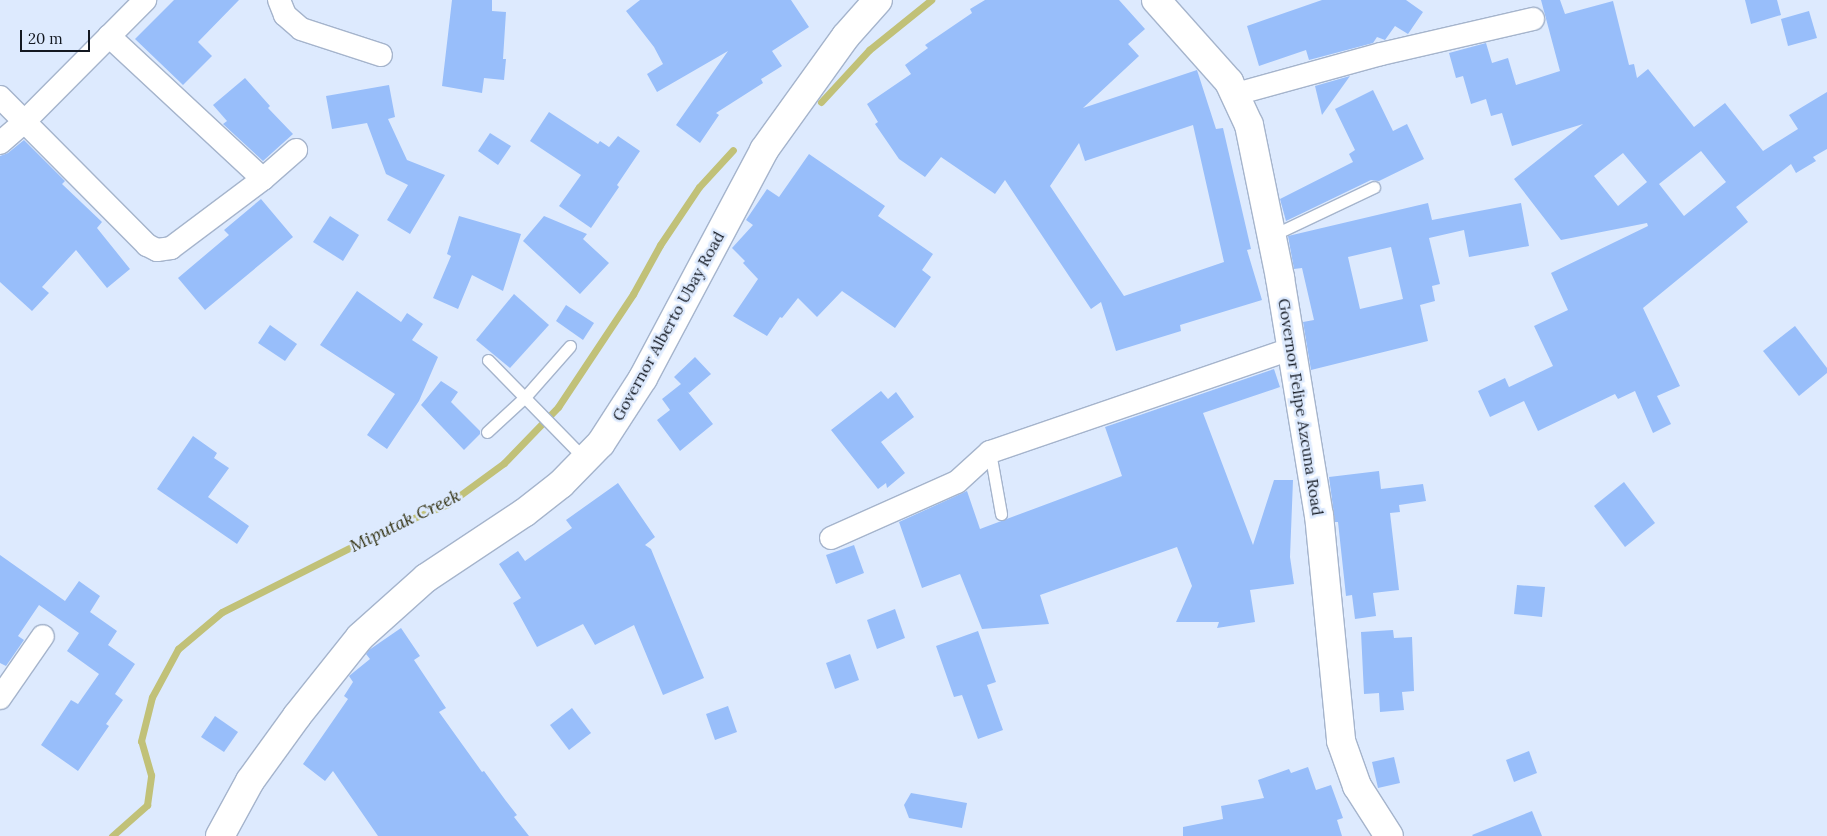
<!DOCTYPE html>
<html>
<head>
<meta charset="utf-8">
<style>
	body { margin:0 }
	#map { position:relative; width:1827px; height:836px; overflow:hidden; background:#ddeafe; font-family:Lora,serif }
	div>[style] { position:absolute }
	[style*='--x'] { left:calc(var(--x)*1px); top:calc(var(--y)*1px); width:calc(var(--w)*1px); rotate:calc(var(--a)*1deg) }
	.stream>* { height:7px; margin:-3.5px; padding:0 3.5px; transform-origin:3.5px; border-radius:3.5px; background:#c1c178 }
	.building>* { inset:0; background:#98befa }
	.roads { filter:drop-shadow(1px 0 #a5b4cc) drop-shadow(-1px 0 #a5b4cc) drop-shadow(0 1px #a5b4cc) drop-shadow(0 -1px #a5b4cc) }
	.service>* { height:11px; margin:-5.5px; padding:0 5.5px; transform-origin:5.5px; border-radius:5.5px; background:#fff }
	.minor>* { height:22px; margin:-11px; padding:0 11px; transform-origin:11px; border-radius:11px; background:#fff }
	.tertiary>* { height:28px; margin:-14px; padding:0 14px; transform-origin:14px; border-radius:14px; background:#fff }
	.secondary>* { height:28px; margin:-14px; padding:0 14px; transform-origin:14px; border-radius:14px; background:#fff }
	span { translate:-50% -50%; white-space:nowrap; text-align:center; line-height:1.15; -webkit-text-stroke:5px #ddeafe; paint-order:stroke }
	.street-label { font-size:16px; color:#131821 }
	.water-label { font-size:18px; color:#333212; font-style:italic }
	.scale { position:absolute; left:20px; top:30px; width:70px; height:22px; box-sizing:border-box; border:2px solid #131821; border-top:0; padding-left:6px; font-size:15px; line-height:18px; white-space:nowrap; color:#131821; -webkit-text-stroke:4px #ddeafe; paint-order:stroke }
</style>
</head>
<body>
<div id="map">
	<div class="stream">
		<i style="--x:821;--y:102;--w:71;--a:-47.3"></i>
		<i style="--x:869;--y:50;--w:80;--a:-38.9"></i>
		<i style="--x:112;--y:836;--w:47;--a:-41.5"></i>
		<i style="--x:147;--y:805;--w:30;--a:-82"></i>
		<i style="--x:151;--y:775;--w:35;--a:-106"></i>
		<i style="--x:141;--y:741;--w:45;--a:-76"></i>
		<i style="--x:152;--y:697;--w:55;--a:-61.6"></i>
		<i style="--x:178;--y:649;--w:57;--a:-40.1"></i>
		<i style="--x:222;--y:612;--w:185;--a:-26.7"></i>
		<i style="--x:387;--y:529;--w:66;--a:-22.3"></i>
		<i style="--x:448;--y:504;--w:69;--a:-36.2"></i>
		<i style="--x:504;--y:463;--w:78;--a:-46"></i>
		<i style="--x:558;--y:407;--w:136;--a:-56.4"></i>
		<i style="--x:633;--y:294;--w:56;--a:-61.1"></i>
		<i style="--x:660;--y:245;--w:70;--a:-56.1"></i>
		<i style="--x:699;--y:187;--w:50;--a:-47.4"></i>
	</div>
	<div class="building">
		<i style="clip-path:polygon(174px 0,239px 0,198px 42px,212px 56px,183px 85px,135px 39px)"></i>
		<i style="clip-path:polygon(452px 0,492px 0,492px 11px,506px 12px,503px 59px,506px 59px,504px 80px,484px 78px,482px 93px,442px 86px)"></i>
		<i style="clip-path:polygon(640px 0,791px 0,809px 27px,772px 51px,782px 66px,761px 79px,763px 83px,716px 113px,719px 115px,700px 143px,676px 125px,728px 51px,657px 92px,647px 74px,663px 64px,654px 47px,626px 11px)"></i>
		<i style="clip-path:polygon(evenodd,985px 0,1119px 0,1145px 29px,1128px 44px,1139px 56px,1083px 108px,1197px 70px,1216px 129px,1223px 128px,1251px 249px,1247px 250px,1262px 300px,1180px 325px,1181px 331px,1116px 351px,1101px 302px,1091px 309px,1005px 180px,995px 194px,941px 157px,925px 177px,899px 159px,875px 124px,878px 122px,867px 104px,911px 74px,905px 65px,928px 48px,925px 45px,972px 13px,970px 9px,985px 0,1193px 125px,1224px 262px,1124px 296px,1050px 186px,1079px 143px,1085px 161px,1193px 125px)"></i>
		<i style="clip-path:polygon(1322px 0,1406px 0,1423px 12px,1408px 34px,1395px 26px,1385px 40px,1377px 37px,1373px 43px,1309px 60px,1306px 50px,1259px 66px,1247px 26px)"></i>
		<i style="clip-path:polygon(evenodd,1541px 0,1560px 0,1565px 14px,1613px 1px,1629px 65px,1634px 64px,1637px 78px,1648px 69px,1694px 127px,1725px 103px,1763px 151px,1798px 129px,1789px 115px,1827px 92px,1827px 149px,1813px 157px,1816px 161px,1796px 173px,1791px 164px,1736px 207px,1748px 222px,1643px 308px,1680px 386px,1657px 396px,1671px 424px,1653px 433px,1635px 391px,1618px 399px,1615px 394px,1538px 431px,1524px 401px,1490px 417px,1478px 391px,1505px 378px,1509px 387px,1553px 366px,1534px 326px,1568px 310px,1551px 273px,1648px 226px,1647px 223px,1561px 240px,1514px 179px,1583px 124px,1512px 146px,1502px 113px,1491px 116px,1486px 99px,1471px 104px,1463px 76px,1456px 78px,1449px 53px,1486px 43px,1492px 63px,1508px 58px,1516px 85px,1560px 71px,1541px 0,1701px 151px,1726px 182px,1684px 216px,1659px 184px,1701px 151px,1541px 0,1623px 153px,1647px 182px,1618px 206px,1594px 176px,1623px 153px)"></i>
		<i style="clip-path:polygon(1745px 0,1777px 0,1781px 15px,1751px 24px)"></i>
		<i style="clip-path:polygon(1809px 11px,1817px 38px,1788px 46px,1781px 19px)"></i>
		<i style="clip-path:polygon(1350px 76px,1322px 115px,1315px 86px)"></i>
		<i style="clip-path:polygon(245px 78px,270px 106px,268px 108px,293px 134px,263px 161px,223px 124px,227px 121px,213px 105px)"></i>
		<i style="clip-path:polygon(389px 85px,395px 117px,388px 119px,407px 160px,445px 175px,410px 234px,387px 220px,408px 185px,386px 174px,367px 123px,332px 129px,326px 96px)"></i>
		<i style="clip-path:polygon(1373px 90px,1393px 131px,1407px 124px,1424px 159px,1379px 181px,1371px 180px,1286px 221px,1280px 199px,1353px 162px,1349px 154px,1355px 150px,1335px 109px)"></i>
		<i style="clip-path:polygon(549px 112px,598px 144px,600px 141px,609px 147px,618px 136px,640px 151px,617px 185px,619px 187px,591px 228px,559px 206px,581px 175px,530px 141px)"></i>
		<i style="clip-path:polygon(490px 133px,511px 146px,498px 165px,478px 151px)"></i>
		<i style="clip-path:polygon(24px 140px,65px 181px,62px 184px,102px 222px,97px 228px,130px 269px,107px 288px,76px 250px,42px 287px,49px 293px,32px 311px,0 282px,0 156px,8px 153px)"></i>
		<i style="clip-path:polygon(809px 154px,885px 206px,878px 216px,933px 254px,922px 270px,931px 277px,895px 328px,842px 291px,817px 317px,798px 298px,782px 318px,780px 317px,767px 336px,733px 316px,758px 279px,743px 263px,745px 261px,732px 248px,753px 225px,746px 220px,767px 189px,779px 197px)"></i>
		<i style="clip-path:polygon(261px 199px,293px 237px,205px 310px,178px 278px,229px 235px,224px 230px)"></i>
		<i style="clip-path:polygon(evenodd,1428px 203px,1432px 220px,1521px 203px,1529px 246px,1469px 257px,1464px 230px,1429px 238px,1440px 284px,1432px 286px,1435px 301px,1420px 305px,1428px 341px,1311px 370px,1303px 322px,1314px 320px,1302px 268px,1294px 269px,1288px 236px,1428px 203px,1391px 247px,1403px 299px,1360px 309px,1348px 257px,1391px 247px)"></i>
		<i style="clip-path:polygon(330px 216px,359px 235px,343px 261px,313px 242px)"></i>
		<i style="clip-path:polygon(459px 216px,521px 234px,503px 291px,472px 275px,458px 309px,433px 298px,451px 256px,447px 254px)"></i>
		<i style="clip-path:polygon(544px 216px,587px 234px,583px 239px,609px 263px,580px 294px,523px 241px)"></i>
		<i style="clip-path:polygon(357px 291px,401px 322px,407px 313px,423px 324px,412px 340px,438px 357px,419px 401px,387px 449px,367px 435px,395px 394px,320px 345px)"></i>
		<i style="clip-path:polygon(514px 294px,549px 325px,510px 368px,476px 340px)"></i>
		<i style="clip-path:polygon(566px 305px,594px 323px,583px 340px,556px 321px)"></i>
		<i style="clip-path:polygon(270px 325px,297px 344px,285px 361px,258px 343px)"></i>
		<i style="clip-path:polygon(1795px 326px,1827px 368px,1827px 373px,1799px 396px,1763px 351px)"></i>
		<i style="clip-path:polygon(695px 357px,711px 374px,689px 393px,687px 391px,713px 424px,680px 451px,657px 420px,670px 410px,662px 399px,681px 384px,674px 377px)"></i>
		<i style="clip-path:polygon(1274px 369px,1280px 387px,1203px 413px,1253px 545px,1274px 480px,1293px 480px,1290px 557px,1294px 584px,1250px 590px,1255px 622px,1217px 628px,1219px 622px,1176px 622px,1192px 586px,1177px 547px,1040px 595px,1049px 624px,982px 629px,960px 574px,922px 588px,899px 522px,967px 491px,980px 529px,1122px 476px,1105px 427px)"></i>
		<i style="clip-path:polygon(441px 381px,458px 392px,451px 402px,480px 431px,480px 434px,464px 450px,421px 405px)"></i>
		<i style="clip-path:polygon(881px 391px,888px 399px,896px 392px,914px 417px,881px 442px,905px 473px,887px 488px,886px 483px,878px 489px,831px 430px)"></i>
		<i style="clip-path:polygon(193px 436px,217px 453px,214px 458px,229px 468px,208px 497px,249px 526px,237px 544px,157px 489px)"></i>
		<i style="clip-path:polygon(1379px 471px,1381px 489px,1423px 484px,1426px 501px,1399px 505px,1400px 512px,1390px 513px,1399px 590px,1373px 593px,1376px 616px,1355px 619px,1352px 595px,1346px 596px,1338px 522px,1335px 522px,1329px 477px)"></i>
		<i style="clip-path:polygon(1624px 482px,1655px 523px,1625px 547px,1594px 506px)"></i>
		<i style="clip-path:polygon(618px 483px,655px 537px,645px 545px,651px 549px,704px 678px,663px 695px,634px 625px,595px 645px,583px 624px,537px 647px,513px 603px,521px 598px,499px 564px,518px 551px,525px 561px,572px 528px,566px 520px)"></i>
		<i style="clip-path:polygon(854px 545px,864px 573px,836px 584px,826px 555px)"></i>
		<i style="clip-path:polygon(0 555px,65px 601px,79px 581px,100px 596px,90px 612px,117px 631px,108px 645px,135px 664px,115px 694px,123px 700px,106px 724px,109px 726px,78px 771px,41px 745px,71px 700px,78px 704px,99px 674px,67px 651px,79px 633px,39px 605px,18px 636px,24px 640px,6px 666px,0 663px)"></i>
		<i style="clip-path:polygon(1517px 585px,1545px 587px,1542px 617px,1514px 614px)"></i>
		<i style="clip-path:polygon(895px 609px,905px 638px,877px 649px,867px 620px)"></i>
		<i style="clip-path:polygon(401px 628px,420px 656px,414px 660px,446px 708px,439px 712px,482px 772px,484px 771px,506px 801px,517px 815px,514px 817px,529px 836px,378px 836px,333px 771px,325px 781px,303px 764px,348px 699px,344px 696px,353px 682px,349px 676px,370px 659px,366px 654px,369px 650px)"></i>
		<i style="clip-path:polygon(1393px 630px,1394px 638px,1412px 637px,1414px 691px,1402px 692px,1404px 710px,1380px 712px,1379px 693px,1364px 694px,1361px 632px)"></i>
		<i style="clip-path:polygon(978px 631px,996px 682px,987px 685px,1003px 730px,978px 739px,962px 695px,954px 697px,936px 646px)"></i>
		<i style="clip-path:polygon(850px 654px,859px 680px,835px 689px,826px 663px)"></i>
		<i style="clip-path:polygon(728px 706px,737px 732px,715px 740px,706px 714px)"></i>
		<i style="clip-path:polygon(572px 708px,591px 733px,569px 750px,550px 725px)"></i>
		<i style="clip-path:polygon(215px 716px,238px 732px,224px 752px,201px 737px)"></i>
		<i style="clip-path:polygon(1529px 751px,1537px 773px,1514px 782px,1506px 760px)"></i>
		<i style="clip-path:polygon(1394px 757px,1400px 783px,1378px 788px,1372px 762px)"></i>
		<i style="clip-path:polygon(1308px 767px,1316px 790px,1331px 785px,1343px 818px,1337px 820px,1342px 836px,1183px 836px,1183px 827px,1223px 819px,1221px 806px,1264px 798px,1258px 780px,1289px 769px,1291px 773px)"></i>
		<i style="clip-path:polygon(911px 793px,967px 803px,962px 828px,909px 818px,904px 805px)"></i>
		<i style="clip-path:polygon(1532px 811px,1542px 836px,1473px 836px,1472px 835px)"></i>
	</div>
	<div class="roads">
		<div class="service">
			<i style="--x:1271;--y:236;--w:114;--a:-25.4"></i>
			<i style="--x:488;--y:360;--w:139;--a:45.6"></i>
			<i style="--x:487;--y:432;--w:52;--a:-42.6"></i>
			<i style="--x:525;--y:397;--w:68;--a:-48.6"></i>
			<i style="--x:990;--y:452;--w:63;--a:79.9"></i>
		</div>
		<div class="minor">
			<i style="--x:279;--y:0;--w:16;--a:68"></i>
			<i style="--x:285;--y:15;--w:21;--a:41"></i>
			<i style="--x:301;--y:29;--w:84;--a:18"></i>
			<i style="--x:109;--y:36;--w:210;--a:42.9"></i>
			<i style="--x:1236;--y:94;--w:150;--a:-15.4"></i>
			<i style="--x:1381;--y:54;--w:156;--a:-13"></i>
			<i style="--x:0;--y:97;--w:209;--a:45.2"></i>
			<i style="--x:147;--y:245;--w:11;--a:27"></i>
			<i style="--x:157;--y:250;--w:14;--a:-8"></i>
			<i style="--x:171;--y:248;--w:115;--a:-36.9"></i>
			<i style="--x:263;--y:179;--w:44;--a:-41.3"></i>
			<i style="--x:0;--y:143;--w:32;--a:-41"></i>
			<i style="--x:24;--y:122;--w:172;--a:-45.2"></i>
			<i style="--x:831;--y:538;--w:138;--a:-24"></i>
			<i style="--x:957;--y:482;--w:45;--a:-42.3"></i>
			<i style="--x:990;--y:452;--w:318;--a:-18.9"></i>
			<i style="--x:0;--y:698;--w:75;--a:-55.3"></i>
		</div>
		<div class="tertiary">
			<i style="--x:1156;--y:0;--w:110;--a:48.3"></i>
			<i style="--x:1229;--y:82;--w:47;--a:65.1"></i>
			<i style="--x:1249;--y:125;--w:156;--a:78.5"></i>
			<i style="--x:1280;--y:278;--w:240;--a:80.7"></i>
			<i style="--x:1319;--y:515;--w:227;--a:84.4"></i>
			<i style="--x:1341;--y:741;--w:48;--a:70.4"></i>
			<i style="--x:1357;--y:786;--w:59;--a:57.4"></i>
		</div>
		<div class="secondary">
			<i style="--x:220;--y:836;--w:63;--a:-61.4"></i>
			<i style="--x:250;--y:781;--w:80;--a:-54.1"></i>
			<i style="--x:297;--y:716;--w:101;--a:-51.4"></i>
			<i style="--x:360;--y:637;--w:89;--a:-41.8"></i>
			<i style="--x:426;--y:578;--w:118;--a:-33.6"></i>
			<i style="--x:524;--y:513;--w:47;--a:-38.1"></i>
			<i style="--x:561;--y:484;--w:57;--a:-45.7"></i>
			<i style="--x:601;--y:443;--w:77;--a:-57.1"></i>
			<i style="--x:643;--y:378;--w:258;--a:-62"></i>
			<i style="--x:764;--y:150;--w:140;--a:-54.3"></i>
			<i style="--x:846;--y:36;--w:48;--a:-48.4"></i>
		</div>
	</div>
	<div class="street-label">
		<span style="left:668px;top:326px;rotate:-61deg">Governor Alberto Ubay Road</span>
		<span style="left:1301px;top:407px;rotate:81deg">Governor Felipe Azcuna Road</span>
	</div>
	<div class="water-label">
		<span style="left:405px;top:521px;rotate:-26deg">Miputak Creek</span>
	</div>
	<div class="scale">20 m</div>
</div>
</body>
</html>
